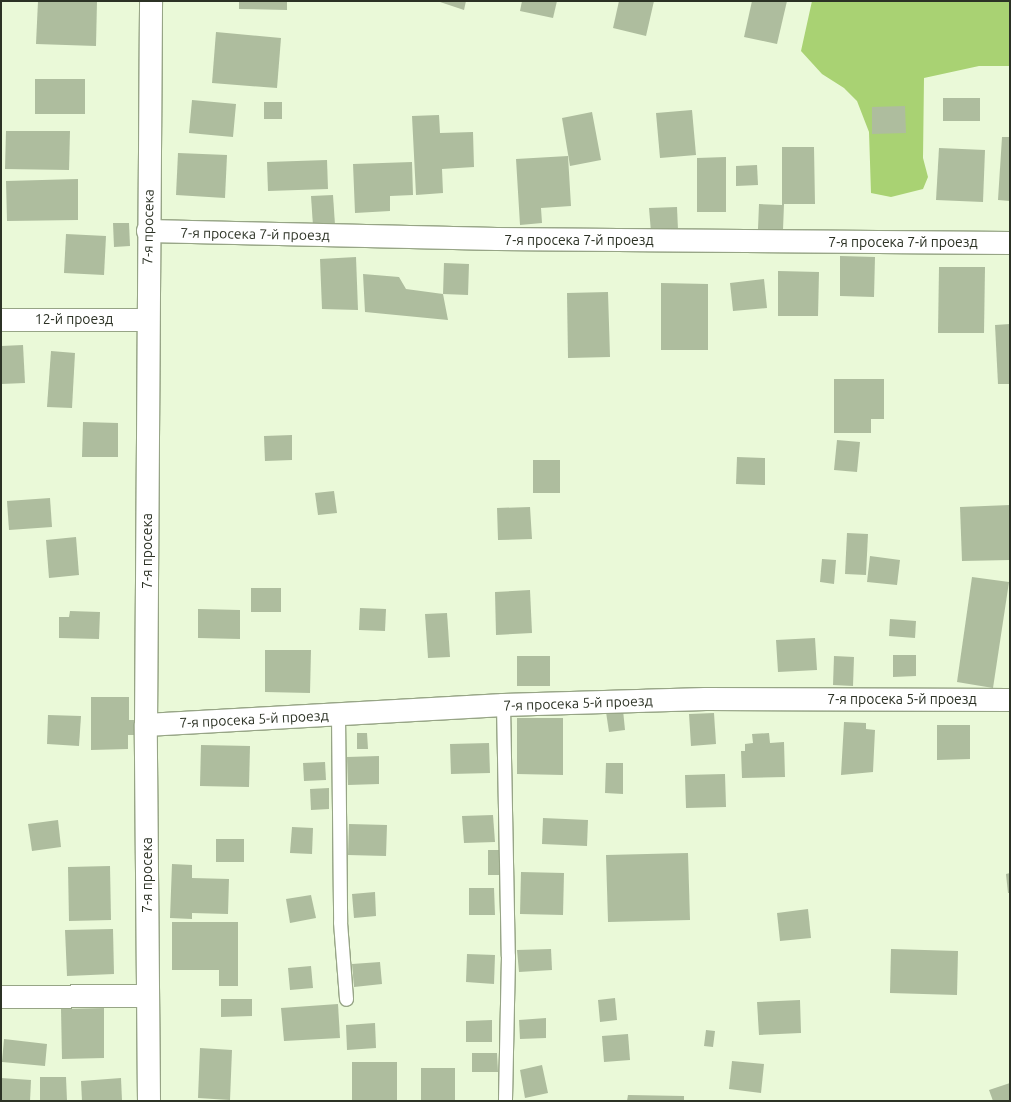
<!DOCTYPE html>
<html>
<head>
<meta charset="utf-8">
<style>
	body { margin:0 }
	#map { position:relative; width:1011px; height:1102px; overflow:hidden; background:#eaf9d8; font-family:Ubuntu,sans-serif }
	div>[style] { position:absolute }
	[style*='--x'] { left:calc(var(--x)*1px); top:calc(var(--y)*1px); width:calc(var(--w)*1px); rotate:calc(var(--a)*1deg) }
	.forest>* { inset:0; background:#a9d273 }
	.building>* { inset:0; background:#aebd9e }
	.roads { filter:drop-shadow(1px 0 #97a586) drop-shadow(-1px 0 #97a586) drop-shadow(0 1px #97a586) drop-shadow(0 -1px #97a586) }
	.lane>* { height:13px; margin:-6.5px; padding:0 6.5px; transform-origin:6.5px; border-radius:6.5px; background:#fff }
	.street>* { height:22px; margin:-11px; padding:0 11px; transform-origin:11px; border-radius:11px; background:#fff }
	.secondary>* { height:22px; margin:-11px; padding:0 11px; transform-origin:11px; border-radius:11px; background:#fff }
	span { translate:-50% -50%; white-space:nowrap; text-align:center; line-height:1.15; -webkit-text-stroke:3.5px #fff; paint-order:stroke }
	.street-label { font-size:14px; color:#2c3225 }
	.frame { position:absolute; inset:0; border:2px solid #2c3225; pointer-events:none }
</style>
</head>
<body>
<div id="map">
	<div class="forest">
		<i style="clip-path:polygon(812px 1px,1010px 1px,1010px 66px,979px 66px,924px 78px,923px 158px,928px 177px,923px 189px,891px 197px,871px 193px,869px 132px,857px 101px,844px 88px,822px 74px,801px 51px)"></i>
	</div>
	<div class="building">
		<i style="clip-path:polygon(38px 1px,97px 1px,96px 46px,36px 44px)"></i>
		<i style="clip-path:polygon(239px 1px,287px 1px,287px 10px,239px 9px)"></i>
		<i style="clip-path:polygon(437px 1px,466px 1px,464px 10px)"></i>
		<i style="clip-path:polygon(522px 1px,557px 1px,553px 18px,520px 11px)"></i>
		<i style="clip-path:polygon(619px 1px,654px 1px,646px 36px,613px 28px)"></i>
		<i style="clip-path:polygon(752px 1px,787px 1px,777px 44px,744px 37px)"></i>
		<i style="clip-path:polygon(216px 32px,281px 38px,277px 88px,212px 83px)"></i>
		<i style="clip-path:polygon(35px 79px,85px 79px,85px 114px,35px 114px)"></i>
		<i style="clip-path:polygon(943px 98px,980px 98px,980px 121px,943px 121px)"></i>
		<i style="clip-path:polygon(192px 100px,236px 104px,233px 137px,189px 133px)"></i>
		<i style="clip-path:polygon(264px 102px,282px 102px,282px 119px,264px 119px)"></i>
		<i style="clip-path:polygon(905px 106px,906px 133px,872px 134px,872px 107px)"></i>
		<i style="clip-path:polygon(692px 110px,696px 155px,660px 158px,656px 113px)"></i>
		<i style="clip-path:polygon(592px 112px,601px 160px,570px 166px,562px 118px)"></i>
		<i style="clip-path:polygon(439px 115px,440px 133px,473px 132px,474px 167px,442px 169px,443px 193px,416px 195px,412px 116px)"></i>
		<i style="clip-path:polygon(6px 131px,70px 131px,69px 170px,5px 169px)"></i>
		<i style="clip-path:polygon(1002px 137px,1010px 137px,1010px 201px,998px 200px)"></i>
		<i style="clip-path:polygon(782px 147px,814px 147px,815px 204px,784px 204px,783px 230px,758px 229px,759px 204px,782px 205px)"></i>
		<i style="clip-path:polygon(939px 148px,985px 150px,983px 202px,936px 200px)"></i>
		<i style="clip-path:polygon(178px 153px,227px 155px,225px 198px,176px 195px)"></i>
		<i style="clip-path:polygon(568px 156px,571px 206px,541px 208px,542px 223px,520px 225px,516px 159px)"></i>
		<i style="clip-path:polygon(726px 157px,726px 212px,697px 212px,697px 158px)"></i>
		<i style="clip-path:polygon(327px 160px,328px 189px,268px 191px,267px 162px)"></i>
		<i style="clip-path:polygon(412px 162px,413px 195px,390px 196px,390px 211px,355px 213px,353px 164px)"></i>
		<i style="clip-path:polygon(757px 165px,758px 185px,736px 186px,736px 166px)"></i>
		<i style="clip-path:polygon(78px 179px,78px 220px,7px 221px,6px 181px)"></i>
		<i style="clip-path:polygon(333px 195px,335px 225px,313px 226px,311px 196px)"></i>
		<i style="clip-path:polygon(677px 207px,678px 230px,651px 232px,649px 208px)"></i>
		<i style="clip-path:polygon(113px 223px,129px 223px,130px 246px,114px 247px)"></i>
		<i style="clip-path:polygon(66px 234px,106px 236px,104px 275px,64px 273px)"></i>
		<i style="clip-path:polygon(840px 256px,875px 257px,874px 297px,840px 296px)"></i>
		<i style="clip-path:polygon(356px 257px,358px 310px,322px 309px,320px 259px)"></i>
		<i style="clip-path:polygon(444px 263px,469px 264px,468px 295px,443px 294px)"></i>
		<i style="clip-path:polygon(939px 267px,985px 267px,984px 333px,938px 333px)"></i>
		<i style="clip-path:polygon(778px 271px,819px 272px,818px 316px,778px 316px)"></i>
		<i style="clip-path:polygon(363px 274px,399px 277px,406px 289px,443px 294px,448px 320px,365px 312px)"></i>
		<i style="clip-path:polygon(764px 279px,767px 308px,733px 311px,730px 283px)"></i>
		<i style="clip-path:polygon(661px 283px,708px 284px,708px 350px,661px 350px)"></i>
		<i style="clip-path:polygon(608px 292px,610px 357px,568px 358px,567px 293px)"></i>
		<i style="clip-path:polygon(1010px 324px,1010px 384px,998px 384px,995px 325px)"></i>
		<i style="clip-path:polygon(23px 345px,25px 383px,1px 384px,1px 346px)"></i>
		<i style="clip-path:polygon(51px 351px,75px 353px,72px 408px,47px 407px)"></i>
		<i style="clip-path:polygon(834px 379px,884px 379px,884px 419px,871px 419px,871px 433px,834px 433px)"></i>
		<i style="clip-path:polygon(83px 422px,118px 423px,118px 457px,82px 457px)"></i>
		<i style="clip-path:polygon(292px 435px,292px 460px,265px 461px,264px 436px)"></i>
		<i style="clip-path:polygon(837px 440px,860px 442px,857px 472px,834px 470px)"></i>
		<i style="clip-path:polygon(737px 457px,765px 458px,765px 485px,736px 484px)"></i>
		<i style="clip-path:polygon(533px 460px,560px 460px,560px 493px,533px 493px)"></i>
		<i style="clip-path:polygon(334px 491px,337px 513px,318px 515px,315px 493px)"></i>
		<i style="clip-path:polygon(50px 498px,52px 527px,9px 530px,7px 501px)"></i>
		<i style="clip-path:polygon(1010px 505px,1010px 560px,962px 561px,960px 507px)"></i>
		<i style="clip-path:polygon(530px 507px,532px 539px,498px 540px,497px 508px)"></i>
		<i style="clip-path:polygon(847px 533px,868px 534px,866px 575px,845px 574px)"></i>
		<i style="clip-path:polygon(76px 537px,79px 575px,49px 578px,46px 540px)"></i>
		<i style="clip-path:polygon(870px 556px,900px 560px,897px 585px,867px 582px)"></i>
		<i style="clip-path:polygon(822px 559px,836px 560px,834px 584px,820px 582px)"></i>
		<i style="clip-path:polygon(972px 577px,1009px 582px,993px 688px,957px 682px)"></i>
		<i style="clip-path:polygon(251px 588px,281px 588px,281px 612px,251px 612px)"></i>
		<i style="clip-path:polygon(530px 590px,532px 633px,496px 635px,495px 592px)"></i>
		<i style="clip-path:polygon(360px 608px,386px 609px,385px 631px,359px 630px)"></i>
		<i style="clip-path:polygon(198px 609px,240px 610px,240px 639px,198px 638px)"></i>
		<i style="clip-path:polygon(70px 611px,100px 612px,99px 639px,59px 638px,59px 617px,69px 617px)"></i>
		<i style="clip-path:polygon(447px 613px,450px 657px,428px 658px,425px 614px)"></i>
		<i style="clip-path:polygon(890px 619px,916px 621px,915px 638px,889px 636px)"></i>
		<i style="clip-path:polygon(815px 638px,817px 670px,778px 672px,776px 640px)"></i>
		<i style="clip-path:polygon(265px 650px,311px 650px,310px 693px,265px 692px)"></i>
		<i style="clip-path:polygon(893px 655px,916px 655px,916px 676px,893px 677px)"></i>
		<i style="clip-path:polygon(517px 656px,550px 656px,550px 686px,517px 686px)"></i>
		<i style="clip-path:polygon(834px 656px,854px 657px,853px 686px,833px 685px)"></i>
		<i style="clip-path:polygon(91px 697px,129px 697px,129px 720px,137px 720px,137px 735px,128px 735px,128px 749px,91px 750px)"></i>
		<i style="clip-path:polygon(623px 710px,625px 730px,609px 732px,606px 712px)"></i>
		<i style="clip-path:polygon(714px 713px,716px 744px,691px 746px,689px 714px)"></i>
		<i style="clip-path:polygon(48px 715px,81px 716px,79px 746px,47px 744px)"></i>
		<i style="clip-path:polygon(517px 718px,563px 718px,563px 775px,517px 774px)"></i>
		<i style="clip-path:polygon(844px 722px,866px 723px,866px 729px,875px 730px,873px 772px,841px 775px)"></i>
		<i style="clip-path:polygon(937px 725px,970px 725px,970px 759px,937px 760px)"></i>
		<i style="clip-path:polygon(357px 733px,367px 733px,368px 749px,357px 749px)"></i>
		<i style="clip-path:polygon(769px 733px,770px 743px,784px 742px,785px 777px,742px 778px,741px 751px,745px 751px,745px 744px,753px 743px,752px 734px)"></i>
		<i style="clip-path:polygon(489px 743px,490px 773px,451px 774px,450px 744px)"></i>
		<i style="clip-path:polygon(201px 745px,250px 746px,249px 787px,200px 786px)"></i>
		<i style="clip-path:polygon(379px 756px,379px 784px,348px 785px,347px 757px)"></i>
		<i style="clip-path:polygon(325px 762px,326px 780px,304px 781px,303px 763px)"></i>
		<i style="clip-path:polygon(606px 763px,623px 763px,623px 794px,605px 793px)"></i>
		<i style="clip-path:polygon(725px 774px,726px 807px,686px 808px,685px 775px)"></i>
		<i style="clip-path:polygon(329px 788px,329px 809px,311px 810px,310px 789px)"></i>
		<i style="clip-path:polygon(493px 815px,495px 842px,464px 843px,462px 816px)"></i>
		<i style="clip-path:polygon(543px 818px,588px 820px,587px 846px,542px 844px)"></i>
		<i style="clip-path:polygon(58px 820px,61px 847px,32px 851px,28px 824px)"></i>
		<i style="clip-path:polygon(349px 824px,387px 825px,386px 856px,348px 855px)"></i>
		<i style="clip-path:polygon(292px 827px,313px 828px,312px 854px,290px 853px)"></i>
		<i style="clip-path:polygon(216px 839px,244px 839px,244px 862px,216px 862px)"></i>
		<i style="clip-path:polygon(488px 850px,502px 850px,502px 875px,488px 875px)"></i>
		<i style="clip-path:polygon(688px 853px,690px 920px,608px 922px,606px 855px)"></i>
		<i style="clip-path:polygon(172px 864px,192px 865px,192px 878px,229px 879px,228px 914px,192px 913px,192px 919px,170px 918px)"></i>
		<i style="clip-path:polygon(110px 866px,111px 920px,69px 921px,68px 867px)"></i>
		<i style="clip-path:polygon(521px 872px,564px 873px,563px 915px,520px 914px)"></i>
		<i style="clip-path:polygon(1010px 873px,1010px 893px,1008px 893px,1006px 874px)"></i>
		<i style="clip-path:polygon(469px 888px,494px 888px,495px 915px,469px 915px)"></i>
		<i style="clip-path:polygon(375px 892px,376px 916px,354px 918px,352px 894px)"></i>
		<i style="clip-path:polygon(311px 895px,316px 918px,290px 923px,286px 899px)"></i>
		<i style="clip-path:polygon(808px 909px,811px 938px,780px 941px,777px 913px)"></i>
		<i style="clip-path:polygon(172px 922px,238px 922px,238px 986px,219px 986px,219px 970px,172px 970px)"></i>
		<i style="clip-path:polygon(113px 929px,114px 974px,67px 976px,65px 930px)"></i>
		<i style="clip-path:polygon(551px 949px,552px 970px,519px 972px,517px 950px)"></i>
		<i style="clip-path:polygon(891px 949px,958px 951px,957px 995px,890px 993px)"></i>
		<i style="clip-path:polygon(467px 954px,495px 955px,494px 984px,466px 982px)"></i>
		<i style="clip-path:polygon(380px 962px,382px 984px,354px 987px,352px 964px)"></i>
		<i style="clip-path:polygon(311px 966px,313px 988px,290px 990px,288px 968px)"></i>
		<i style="clip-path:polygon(615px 998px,617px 1020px,600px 1022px,598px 1000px)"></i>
		<i style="clip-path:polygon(221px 999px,252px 999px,252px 1016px,221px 1017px)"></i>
		<i style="clip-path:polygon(800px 1000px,801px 1033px,759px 1035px,757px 1002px)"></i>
		<i style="clip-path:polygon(338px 1004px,340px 1038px,284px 1041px,281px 1008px)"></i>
		<i style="clip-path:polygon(104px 1008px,104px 1058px,62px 1059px,61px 1009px)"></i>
		<i style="clip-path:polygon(546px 1018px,546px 1038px,520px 1039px,519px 1020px)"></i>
		<i style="clip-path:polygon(492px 1020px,492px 1042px,466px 1042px,466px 1021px)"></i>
		<i style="clip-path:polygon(375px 1023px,376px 1048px,347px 1050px,346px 1025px)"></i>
		<i style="clip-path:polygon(706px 1030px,715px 1031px,713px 1047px,704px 1046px)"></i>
		<i style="clip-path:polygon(628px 1034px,630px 1060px,604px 1062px,602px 1036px)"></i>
		<i style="clip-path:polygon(4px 1039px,47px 1044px,45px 1066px,2px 1062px)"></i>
		<i style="clip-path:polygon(200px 1048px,232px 1050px,230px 1100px,198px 1098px)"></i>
		<i style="clip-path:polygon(472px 1053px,497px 1053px,498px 1072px,472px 1072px)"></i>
		<i style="clip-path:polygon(732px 1061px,764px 1064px,761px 1093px,729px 1089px)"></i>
		<i style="clip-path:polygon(352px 1062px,397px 1062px,397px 1101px,352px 1101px)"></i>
		<i style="clip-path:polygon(542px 1065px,548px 1093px,525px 1098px,520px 1070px)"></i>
		<i style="clip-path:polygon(421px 1068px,455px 1068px,455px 1101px,421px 1101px)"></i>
		<i style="clip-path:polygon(40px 1077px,66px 1077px,67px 1101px,40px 1101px)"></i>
		<i style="clip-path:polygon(1px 1078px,31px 1080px,30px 1101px,1px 1101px)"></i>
		<i style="clip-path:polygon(121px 1078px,122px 1101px,82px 1101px,81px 1081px)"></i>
		<i style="clip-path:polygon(1010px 1083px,1010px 1101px,993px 1101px,989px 1090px)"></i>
		<i style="clip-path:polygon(628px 1095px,684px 1096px,684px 1101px,627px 1101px)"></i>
	</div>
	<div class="roads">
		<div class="lane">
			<i style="--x:503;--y:705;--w:251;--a:88.9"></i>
			<i style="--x:508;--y:956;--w:145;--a:91.2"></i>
			<i style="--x:338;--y:715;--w:207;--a:89.4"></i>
			<i style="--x:340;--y:922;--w:77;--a:85.5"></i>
		</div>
		<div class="street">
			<i style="--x:148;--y:231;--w:349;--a:1.3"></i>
			<i style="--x:497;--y:239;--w:513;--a:0.45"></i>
			<i style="--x:1;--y:320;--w:147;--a:0"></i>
			<i style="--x:146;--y:725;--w:358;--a:-3.2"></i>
			<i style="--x:503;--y:705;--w:203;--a:-1.7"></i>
			<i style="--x:706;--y:699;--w:304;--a:0.2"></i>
			<i style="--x:1;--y:997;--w:147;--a:-0.4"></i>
		</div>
		<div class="secondary">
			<i style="--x:149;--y:1101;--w:376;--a:-90.5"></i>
			<i style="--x:146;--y:725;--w:724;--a:-89.6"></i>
		</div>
	</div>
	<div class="street-label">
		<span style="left:148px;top:227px;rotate:-89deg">7-я просека</span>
		<span style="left:255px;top:234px;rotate:1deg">7-я просека 7-й проезд</span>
		<span style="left:579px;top:240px">7-я просека 7-й проезд</span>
		<span style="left:903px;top:242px">7-я просека 7-й проезд</span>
		<span style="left:74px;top:319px">12-й проезд</span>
		<span style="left:147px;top:551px;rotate:-90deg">7-я просека</span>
		<span style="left:902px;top:699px">7-я просека 5-й проезд</span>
		<span style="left:578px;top:703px;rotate:-2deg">7-я просека 5-й проезд</span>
		<span style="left:254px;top:719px;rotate:-3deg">7-я просека 5-й проезд</span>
		<span style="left:147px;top:875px;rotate:-90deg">7-я просека</span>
	</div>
	<div class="frame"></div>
</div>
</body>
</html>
